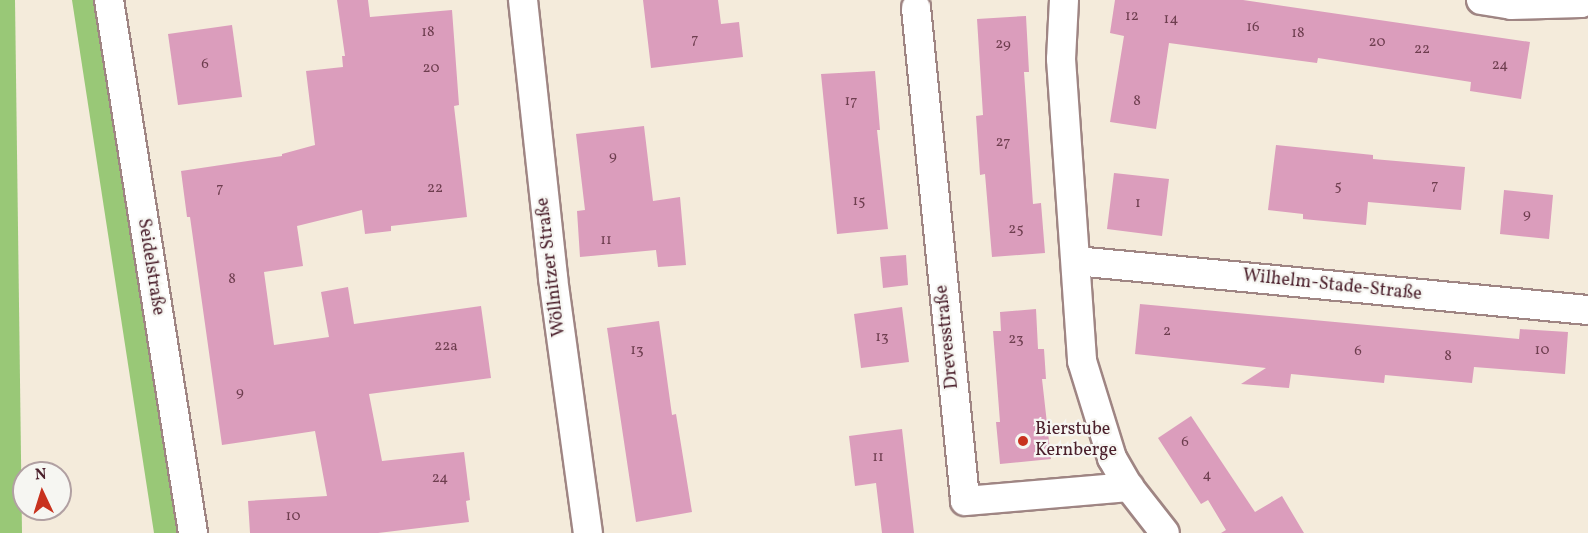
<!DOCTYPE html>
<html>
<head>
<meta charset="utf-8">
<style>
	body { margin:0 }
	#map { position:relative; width:1588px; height:533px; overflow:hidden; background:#f4ebdb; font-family:Vollkorn,serif }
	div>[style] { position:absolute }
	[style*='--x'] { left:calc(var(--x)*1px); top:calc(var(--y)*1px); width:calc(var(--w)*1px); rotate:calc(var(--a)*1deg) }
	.green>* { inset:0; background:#99c877 }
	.building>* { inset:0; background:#db9dbc }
	.roads { filter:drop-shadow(2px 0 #9f8583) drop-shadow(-2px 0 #9f8583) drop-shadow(0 2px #9f8583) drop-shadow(0 -2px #9f8583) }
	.minor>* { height:28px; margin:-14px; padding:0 14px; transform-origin:14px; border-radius:14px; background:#fff }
	.dots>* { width:16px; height:16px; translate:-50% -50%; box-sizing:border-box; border:3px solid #f6f6f2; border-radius:50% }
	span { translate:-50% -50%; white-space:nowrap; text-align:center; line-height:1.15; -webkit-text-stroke:4.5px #f6f6f2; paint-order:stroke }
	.number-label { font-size:15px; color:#6e3e4f }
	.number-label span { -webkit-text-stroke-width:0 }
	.street-label { font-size:18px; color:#4a1f2b }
	.poi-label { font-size:18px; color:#4a1f2b }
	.left { translate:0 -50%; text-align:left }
	.north { position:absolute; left:12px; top:461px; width:60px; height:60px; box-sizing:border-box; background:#f6f6f2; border:2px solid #b1a0a2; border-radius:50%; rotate:356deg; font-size:16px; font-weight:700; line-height:24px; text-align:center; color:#4a1f2b }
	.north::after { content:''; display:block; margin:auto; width:21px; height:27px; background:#c8321e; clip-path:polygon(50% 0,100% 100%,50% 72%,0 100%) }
</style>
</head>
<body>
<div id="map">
	<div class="green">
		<i style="clip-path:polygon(0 0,15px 0,22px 533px,0 533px)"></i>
		<i style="clip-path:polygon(72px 0,95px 0,180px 533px,154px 533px)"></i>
	</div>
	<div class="building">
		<i style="clip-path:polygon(337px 0,368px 0,370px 17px,452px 10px,459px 105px,454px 106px,467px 217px,391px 226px,391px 231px,365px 234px,362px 210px,297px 226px,303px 266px,264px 272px,274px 345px,329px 337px,321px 292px,348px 287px,354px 324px,481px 306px,491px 378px,369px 394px,382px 461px,464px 452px,470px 500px,466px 501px,469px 522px,378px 533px,250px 533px,248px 501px,327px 496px,315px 431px,222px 445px,190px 217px,187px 217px,181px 171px,282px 156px,282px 154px,315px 145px,306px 71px,343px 67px,342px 56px,345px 56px)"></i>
		<i style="clip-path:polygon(643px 0,718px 0,721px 24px,739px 22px,743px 57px,651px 68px)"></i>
		<i style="clip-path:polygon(1115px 0,1243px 0,1530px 42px,1521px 99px,1470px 91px,1471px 82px,1318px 58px,1317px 63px,1169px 43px,1156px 129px,1110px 122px,1124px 36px,1110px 33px)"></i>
		<i style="clip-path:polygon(1026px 16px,1029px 72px,1024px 72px,1033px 204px,1041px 203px,1045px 253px,992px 257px,985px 174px,980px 175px,976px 116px,983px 115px,977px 19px)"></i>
		<i style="clip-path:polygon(232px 25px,242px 97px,178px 105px,168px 34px)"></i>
		<i style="clip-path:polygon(875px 71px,880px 130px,877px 130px,888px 229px,837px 234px,821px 74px)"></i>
		<i style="clip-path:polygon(644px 126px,653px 201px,680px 197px,686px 265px,658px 267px,656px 250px,580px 257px,577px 211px,585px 210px,576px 134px)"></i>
		<i style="clip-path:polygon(1276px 145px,1373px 155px,1373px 159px,1465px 167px,1461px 210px,1368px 202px,1366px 225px,1303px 219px,1303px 214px,1268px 210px)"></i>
		<i style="clip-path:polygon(1114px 173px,1169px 179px,1162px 236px,1107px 229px)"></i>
		<i style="clip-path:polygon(1504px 190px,1553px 195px,1549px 239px,1500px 234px)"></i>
		<i style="clip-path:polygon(906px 255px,908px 285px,883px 288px,880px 257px)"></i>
		<i style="clip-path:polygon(1140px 304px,1519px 339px,1520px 329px,1568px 332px,1565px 374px,1474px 367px,1472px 383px,1385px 375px,1384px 383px,1291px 374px,1289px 388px,1241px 384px,1266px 368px,1135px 354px)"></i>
		<i style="clip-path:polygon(902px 307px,909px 362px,861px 368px,854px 314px)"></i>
		<i style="clip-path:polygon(1036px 309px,1038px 349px,1044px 349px,1046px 379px,1042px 379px,1051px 459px,1000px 464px,996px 422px,1000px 422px,993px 331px,1001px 331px,1000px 312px)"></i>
		<i style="clip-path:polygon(659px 321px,672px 415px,676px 414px,692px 512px,636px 522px,607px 328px)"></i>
		<i style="clip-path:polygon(1191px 416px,1255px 512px,1282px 496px,1304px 533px,1221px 533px,1226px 530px,1208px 500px,1201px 504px,1158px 438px)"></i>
		<i style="clip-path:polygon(902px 429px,914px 533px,882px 533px,876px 483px,855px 486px,849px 436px)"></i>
	</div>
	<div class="roads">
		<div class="minor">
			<i style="--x:109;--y:0;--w:540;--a:81.04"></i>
			<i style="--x:523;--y:0;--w:280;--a:83.8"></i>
			<i style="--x:553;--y:278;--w:257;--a:82.2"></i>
			<i style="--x:1064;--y:0;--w:59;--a:92.9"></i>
			<i style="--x:1061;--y:59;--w:303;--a:86"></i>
			<i style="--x:1082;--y:361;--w:102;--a:72.8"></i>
			<i style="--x:1112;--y:458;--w:34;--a:60"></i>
			<i style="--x:1129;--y:487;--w:58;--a:52"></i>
			<i style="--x:1481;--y:0;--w:30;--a:9"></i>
			<i style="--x:1511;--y:5;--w:70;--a:-1.6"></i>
			<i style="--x:1581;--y:3;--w:6;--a:-31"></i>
			<i style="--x:916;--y:8;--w:495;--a:84.3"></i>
			<i style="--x:965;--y:501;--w:165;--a:-4.9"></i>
			<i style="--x:1076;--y:261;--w:514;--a:5.47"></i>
		</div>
	</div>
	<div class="dots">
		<i style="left:1023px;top:441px;background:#c8321e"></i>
	</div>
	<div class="number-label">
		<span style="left:1132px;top:17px">12</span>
		<span style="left:1171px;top:20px">14</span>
		<span style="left:1253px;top:28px">16</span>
		<span style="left:428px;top:33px">18</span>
		<span style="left:1298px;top:34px">18</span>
		<span style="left:695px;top:40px">7</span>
		<span style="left:1377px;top:43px">20</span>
		<span style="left:1003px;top:45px">29</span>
		<span style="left:1422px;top:50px">22</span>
		<span style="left:205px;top:65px">6</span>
		<span style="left:1500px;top:66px">24</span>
		<span style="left:431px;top:69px">20</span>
		<span style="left:851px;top:102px">17</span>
		<span style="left:1137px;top:102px">8</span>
		<span style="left:1003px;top:143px">27</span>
		<span style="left:613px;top:157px">9</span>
		<span style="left:1435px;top:186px">7</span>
		<span style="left:1338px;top:187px">5</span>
		<span style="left:220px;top:189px">7</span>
		<span style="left:435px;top:189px">22</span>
		<span style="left:859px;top:202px">15</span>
		<span style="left:1138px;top:204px">1</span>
		<span style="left:1527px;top:215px">9</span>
		<span style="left:1016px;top:230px">25</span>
		<span style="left:606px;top:241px">11</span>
		<span style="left:232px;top:280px">8</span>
		<span style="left:1167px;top:332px">2</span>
		<span style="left:882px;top:338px">13</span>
		<span style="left:1016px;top:340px">23</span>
		<span style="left:446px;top:347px">22a</span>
		<span style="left:637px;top:351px">13</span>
		<span style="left:1542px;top:351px">10</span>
		<span style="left:1358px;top:352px">6</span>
		<span style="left:1448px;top:357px">8</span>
		<span style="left:240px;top:393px">9</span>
		<span style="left:1185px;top:443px">6</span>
		<span style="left:878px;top:458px">11</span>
		<span style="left:1207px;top:476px">4</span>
		<span style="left:440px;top:479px">24</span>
		<span style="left:293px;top:517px">10</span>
	</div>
	<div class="street-label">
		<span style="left:150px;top:267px;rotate:81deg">Seidelstraße</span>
		<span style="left:552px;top:267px;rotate:-97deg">Wöllnitzer Straße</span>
		<span style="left:1332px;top:286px;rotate:6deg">Wilhelm-Stade-Straße</span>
		<span style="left:948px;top:337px;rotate:-96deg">Drevesstraße</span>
	</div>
	<div class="poi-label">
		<span class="left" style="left:1035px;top:441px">Bierstube<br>Kernberge</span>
	</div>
	<div class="north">N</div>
</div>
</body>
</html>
